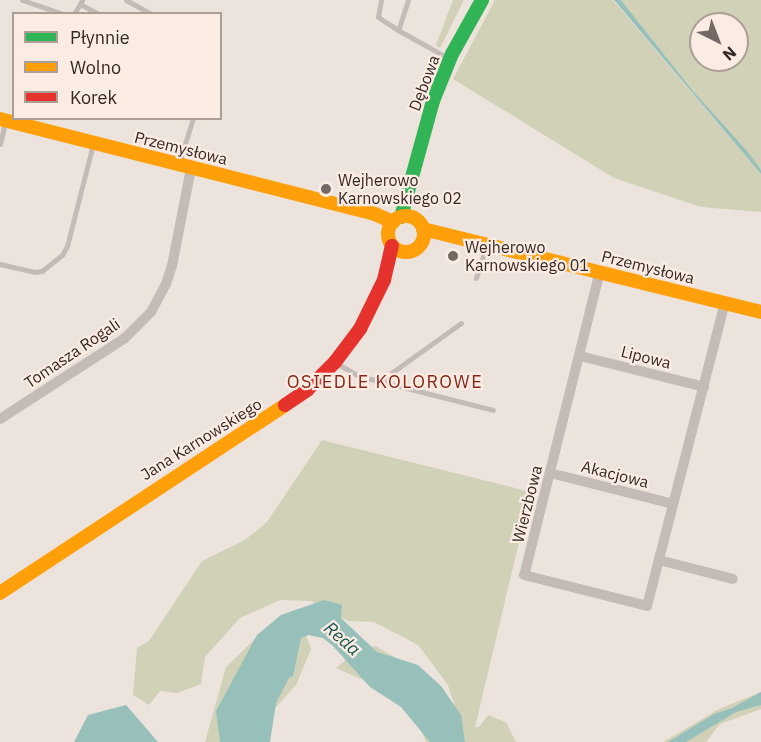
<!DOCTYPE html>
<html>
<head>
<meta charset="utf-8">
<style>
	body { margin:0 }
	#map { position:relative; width:761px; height:742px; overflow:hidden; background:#ece3dd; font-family:"IBM Plex Sans",sans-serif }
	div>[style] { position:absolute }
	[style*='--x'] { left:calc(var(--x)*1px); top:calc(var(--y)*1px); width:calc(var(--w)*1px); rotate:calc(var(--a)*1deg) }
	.green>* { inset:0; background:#d0d1b6 }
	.water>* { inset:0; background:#98c0bb }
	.lane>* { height:5px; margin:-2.5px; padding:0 2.5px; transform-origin:2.5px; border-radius:2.5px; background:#c5bbb6 }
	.street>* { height:10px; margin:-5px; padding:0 5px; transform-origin:5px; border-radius:5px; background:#c5bbb6 }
	.fast>* { height:14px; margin:-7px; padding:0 7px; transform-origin:7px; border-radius:7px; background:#30b455 }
	.slow>* { height:14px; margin:-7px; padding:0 7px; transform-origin:7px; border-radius:7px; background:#ff9f0a }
	.slow>.ring { margin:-7px; padding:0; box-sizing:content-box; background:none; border:14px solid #ff9f0a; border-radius:50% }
	.jam>* { height:14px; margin:-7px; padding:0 7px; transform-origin:7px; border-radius:7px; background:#e5322d }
	.dots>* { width:16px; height:16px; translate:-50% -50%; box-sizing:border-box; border:3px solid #faece3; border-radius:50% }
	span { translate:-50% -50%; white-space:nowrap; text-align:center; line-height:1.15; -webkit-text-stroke:4.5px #faece3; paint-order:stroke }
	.street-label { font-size:16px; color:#352825 }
	.poi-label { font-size:16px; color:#352825 }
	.left { translate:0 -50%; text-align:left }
	.neighbourhood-label { font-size:18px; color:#882619; letter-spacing:1.5px }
	.water-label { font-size:18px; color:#185854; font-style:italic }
	.legend { position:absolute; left:12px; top:12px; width:210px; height:108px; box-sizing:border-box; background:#faece3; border:2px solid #ab9e97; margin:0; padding:8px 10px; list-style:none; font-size:18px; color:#352825 }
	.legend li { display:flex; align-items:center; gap:12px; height:30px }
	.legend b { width:30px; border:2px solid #ab9e97 }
	.north { position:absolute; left:689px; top:12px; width:60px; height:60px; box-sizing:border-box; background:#faece3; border:2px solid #ab9e97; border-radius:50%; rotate:138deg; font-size:16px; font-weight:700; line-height:24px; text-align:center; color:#352825 }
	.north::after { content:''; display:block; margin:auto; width:21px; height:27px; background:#756965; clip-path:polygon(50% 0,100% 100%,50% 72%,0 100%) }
</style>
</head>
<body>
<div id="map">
	<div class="green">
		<i style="clip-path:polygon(453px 0,464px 0,440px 48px,436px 45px)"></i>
		<i style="clip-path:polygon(495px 0,613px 0,761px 174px,761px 212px,701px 207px,614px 178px,453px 79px)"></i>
		<i style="clip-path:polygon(evenodd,621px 0,761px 0,761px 170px,693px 91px,621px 0,701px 24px,737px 24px,737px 60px,701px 60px,701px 24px)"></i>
		<i style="clip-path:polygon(322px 440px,531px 492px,475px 727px,479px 727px,488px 715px,506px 722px,516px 742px,426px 742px,419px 726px,388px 691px,336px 668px,350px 656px,375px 646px,417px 670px,455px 707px,448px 685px,418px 645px,374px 622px,348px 621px,311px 601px,280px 600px,240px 618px,205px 657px,201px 684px,177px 693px,160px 691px,149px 705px,133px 695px,137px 648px,149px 641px,202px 561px,245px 540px,267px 522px)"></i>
		<i style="clip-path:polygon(303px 626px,311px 649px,296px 685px,250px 736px,250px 742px,205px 742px,226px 667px,260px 634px)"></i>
		<i style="clip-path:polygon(761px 692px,761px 709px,720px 724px,706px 742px,663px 742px,719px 709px)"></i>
	</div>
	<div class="water">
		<i style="clip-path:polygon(614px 0,621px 0,693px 91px,748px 152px,761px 170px,761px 174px)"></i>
		<i style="clip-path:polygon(324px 600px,342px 605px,341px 618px,377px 652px,418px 665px,441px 686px,461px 715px,465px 742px,430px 742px,401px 707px,370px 687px,333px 646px,323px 638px,308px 635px,301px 638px,293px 676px,289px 678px,276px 703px,270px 742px,220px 742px,216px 711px,257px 635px,281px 615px)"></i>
		<i style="clip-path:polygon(761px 692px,761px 705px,736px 712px,686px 742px,668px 742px,714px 714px,732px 708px)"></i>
		<i style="clip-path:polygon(126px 705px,158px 742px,74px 742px,88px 715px)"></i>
	</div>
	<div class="lane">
		<i style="--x:22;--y:0;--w:43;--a:18.9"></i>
		<i style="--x:126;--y:0;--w:29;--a:29"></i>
		<i style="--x:381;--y:0;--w:17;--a:100"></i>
		<i style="--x:378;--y:17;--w:24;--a:33"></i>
		<i style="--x:408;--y:0;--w:32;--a:108"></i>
		<i style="--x:398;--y:30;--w:57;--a:29.2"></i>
		<i style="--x:80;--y:4;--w:21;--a:28"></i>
		<i style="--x:74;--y:14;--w:16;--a:-60"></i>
		<i style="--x:0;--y:144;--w:22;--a:-77"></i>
		<i style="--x:179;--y:163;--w:47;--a:-72.7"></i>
		<i style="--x:0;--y:264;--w:35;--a:13"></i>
		<i style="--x:34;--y:272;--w:8;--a:-7"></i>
		<i style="--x:42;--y:271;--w:26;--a:-39"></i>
		<i style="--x:62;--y:255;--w:10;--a:-61"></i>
		<i style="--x:67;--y:246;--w:105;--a:-75.7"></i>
		<i style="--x:476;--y:278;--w:32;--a:-72"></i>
		<i style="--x:338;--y:364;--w:24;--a:30"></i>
		<i style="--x:359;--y:376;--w:138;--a:14.2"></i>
		<i style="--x:385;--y:382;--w:6;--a:-72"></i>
		<i style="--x:387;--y:376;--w:91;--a:-35.6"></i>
	</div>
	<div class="street">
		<i style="--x:600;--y:271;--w:313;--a:104"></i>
		<i style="--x:524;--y:575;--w:127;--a:14.1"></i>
		<i style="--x:647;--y:606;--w:313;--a:-75.6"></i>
		<i style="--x:580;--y:356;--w:128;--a:14"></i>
		<i style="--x:0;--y:419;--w:149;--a:-32.9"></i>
		<i style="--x:125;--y:338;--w:37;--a:-45"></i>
		<i style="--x:151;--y:312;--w:32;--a:-62"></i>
		<i style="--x:166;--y:284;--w:19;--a:-72"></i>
		<i style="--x:172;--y:266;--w:100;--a:-79"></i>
		<i style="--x:550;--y:473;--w:127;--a:14.1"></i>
		<i style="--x:659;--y:560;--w:76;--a:14.4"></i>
	</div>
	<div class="fast">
		<i style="--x:401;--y:217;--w:120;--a:-74.6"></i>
		<i style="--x:433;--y:101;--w:51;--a:-68"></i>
		<i style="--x:452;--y:54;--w:62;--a:-60.9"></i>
	</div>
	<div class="slow">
		<i style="--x:0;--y:119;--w:387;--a:14.2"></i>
		<i style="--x:375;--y:214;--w:20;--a:24"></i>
		<i class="ring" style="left:388px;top:216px;width:22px;height:22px"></i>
		<i style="--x:423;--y:229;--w:348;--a:13.8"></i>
		<i style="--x:0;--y:593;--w:341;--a:-33.4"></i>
	</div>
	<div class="jam">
		<i style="--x:285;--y:405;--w:27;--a:-34"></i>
		<i style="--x:307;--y:390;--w:40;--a:-45"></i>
		<i style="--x:335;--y:362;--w:41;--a:-52.9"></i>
		<i style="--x:360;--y:329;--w:55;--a:-63.9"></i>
		<i style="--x:384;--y:280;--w:35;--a:-77"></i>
	</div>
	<div class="dots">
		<i style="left:326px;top:189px;background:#756965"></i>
		<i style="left:453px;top:256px;background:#756965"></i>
	</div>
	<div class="street-label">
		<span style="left:424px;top:83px;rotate:-69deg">Dębowa</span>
		<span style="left:181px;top:148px;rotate:14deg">Przemysłowa</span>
		<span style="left:648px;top:267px;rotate:14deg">Przemysłowa</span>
		<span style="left:72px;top:353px;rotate:-34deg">Tomasza Rogali</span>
		<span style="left:646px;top:357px;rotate:14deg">Lipowa</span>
		<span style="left:201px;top:439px;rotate:-32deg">Jana Karnowskiego</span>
		<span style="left:615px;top:474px;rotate:14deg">Akacjowa</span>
		<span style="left:527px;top:504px;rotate:-76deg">Wierzbowa</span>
	</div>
	<div class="poi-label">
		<span class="left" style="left:338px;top:189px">Wejherowo<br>Karnowskiego 02</span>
		<span class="left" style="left:465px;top:256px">Wejherowo<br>Karnowskiego 01</span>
	</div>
	<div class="neighbourhood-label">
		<span style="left:385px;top:382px">OSIEDLE KOLOROWE</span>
	</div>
	<div class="water-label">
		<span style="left:342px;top:639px;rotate:41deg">Reda</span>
	</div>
	<ul class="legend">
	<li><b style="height:8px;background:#30b455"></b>Płynnie</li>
	<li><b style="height:8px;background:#ff9f0a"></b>Wolno</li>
	<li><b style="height:8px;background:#e5322d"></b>Korek</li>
	</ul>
	<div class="north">N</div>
</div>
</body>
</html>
